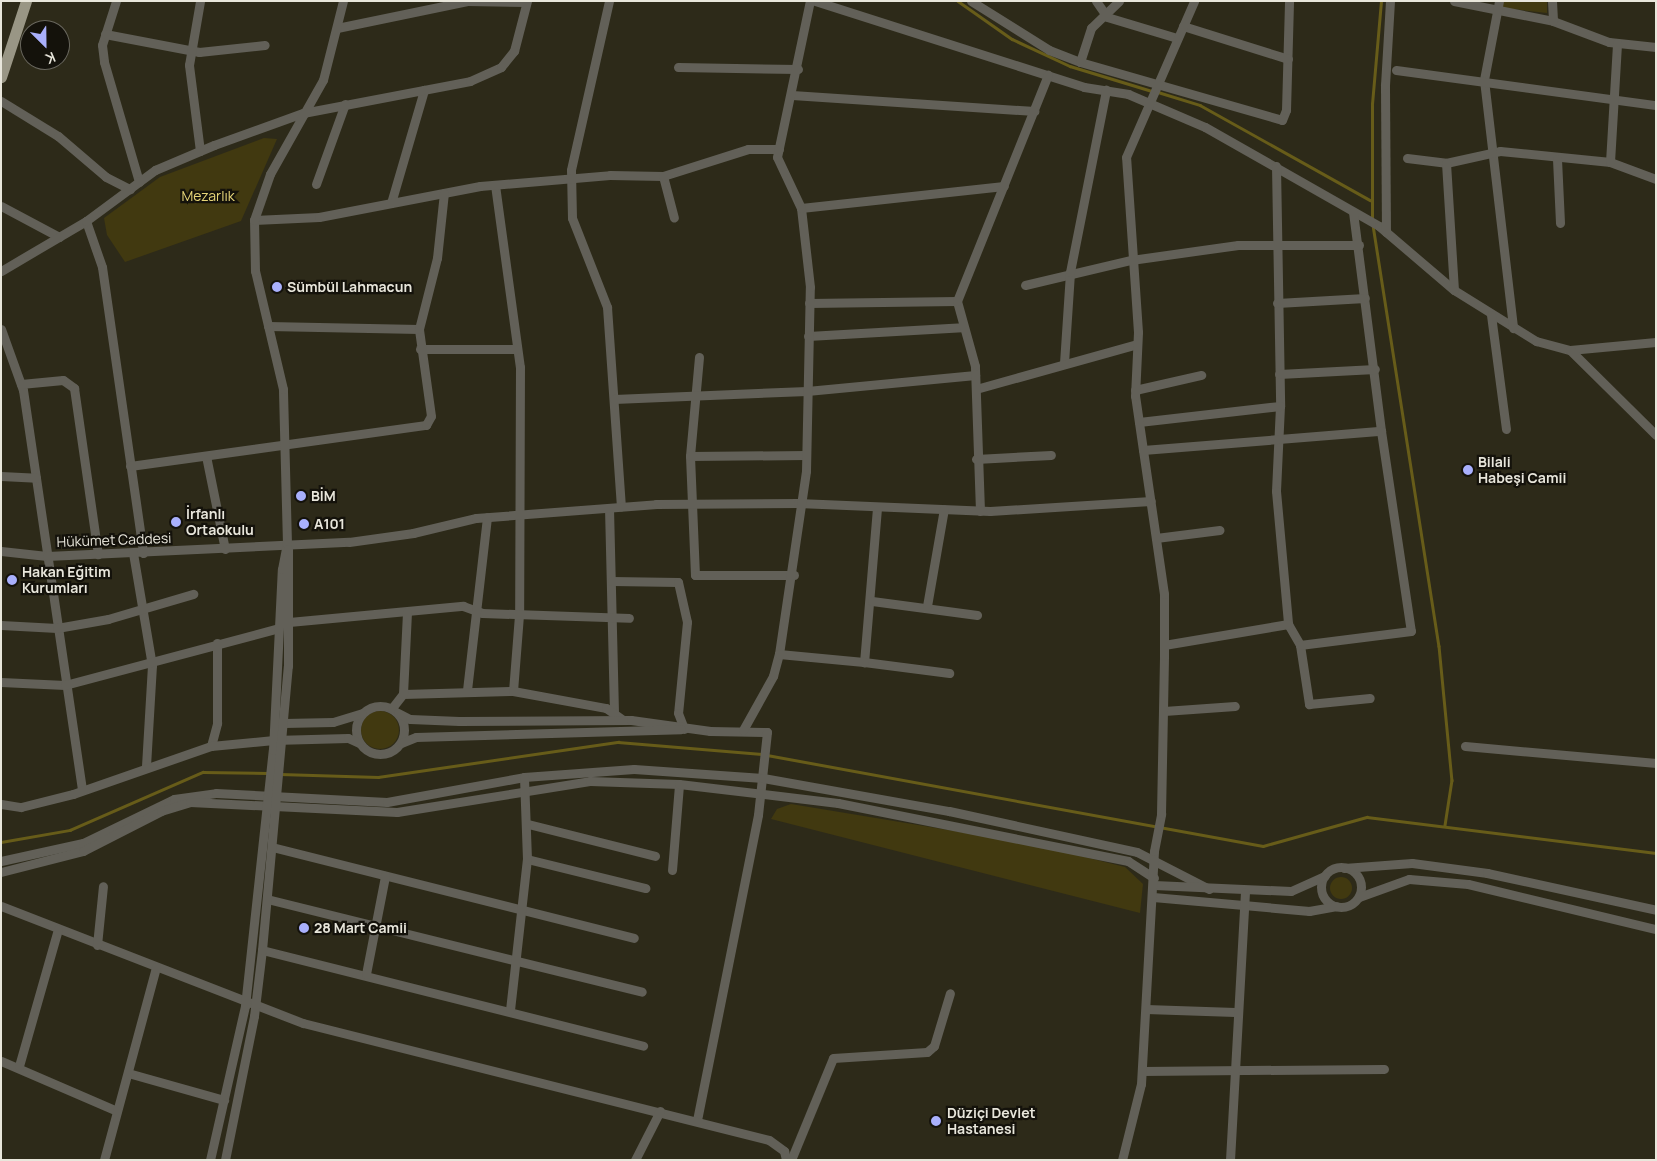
<!DOCTYPE html>
<html>
<head>
<meta charset="utf-8">
<style>
	body { margin:0 }
	#map { position:relative; width:1657px; height:1161px; overflow:hidden; background:#2d2a19; font-family:Manrope,sans-serif }
	div>[style] { position:absolute }
	[style*='--x'] { left:calc(var(--x)*1px); top:calc(var(--y)*1px); width:calc(var(--w)*1px); rotate:calc(var(--a)*1deg) }
	.green>* { inset:0; background:#413910 }
	.round { border-radius:50% }
	.stream>* { height:2.5px; margin:-1.25px; padding:0 1.25px; transform-origin:1.25px; border-radius:1.25px; background:#675c19 }
	.minor>* { height:9px; margin:-4.5px; padding:0 4.5px; transform-origin:4.5px; border-radius:4.5px; background:#626058 }
	.minor>.ring { margin:-4.5px; padding:0; box-sizing:content-box; background:none; border:9px solid #626058; border-radius:50% }
	.major>* { height:11px; margin:-5.5px; padding:0 5.5px; transform-origin:5.5px; border-radius:5.5px; background:#999685 }
	.dots>* { width:14px; height:14px; translate:-50% -50%; box-sizing:border-box; border:2px solid #14120b; border-radius:50% }
	span { translate:-50% -50%; white-space:nowrap; text-align:center; line-height:1.15; -webkit-text-stroke:4.5px #14120b; paint-order:stroke }
	.park-label { font-size:14px; color:#e7d679 }
	.poi-label { font-size:14px; color:#e8e6db; font-weight:700 }
	.left { translate:0 -50%; text-align:left }
	.street-label { font-size:14px; color:#e8e6db }
	.frame { position:absolute; inset:0; border:2px solid #e8e6db; pointer-events:none }
	.north { position:absolute; left:20px; top:20px; width:50px; height:50px; box-sizing:border-box; background:#14120b; border:1px solid #69675e; border-radius:50%; rotate:157deg; font-size:14px; font-weight:700; line-height:20px; text-align:center; color:#e8e6db }
	.north::after { content:''; display:block; margin:auto; width:18px; height:22px; background:#a9b0fc; clip-path:polygon(50% 0,100% 100%,50% 72%,0 100%) }
</style>
</head>
<body>
<div id="map">
	<div class="green">
		<i style="clip-path:polygon(1503px 1px,1547px 1px,1547px 13px,1503px 8px)"></i>
		<i style="clip-path:polygon(264px 138px,277px 139px,241px 221px,125px 262px,107px 235px,104px 218px,160px 177px)"></i>
		<i class="round" style="left:361px;top:711px;width:38px;height:38px"></i>
		<i style="clip-path:polygon(791px 804px,1033px 844px,1125px 867px,1143px 884px,1140px 913px,771px 819px,777px 809px)"></i>
		<i class="round" style="left:1330px;top:877px;width:22px;height:22px"></i>
	</div>
	<div class="stream">
		<i style="--x:958;--y:1;--w:66;--a:35.1"></i>
		<i style="--x:1012;--y:39;--w:64;--a:25"></i>
		<i style="--x:1070;--y:66;--w:86;--a:17"></i>
		<i style="--x:1158;--y:92;--w:44;--a:17.2"></i>
		<i style="--x:1200;--y:105;--w:195;--a:29.2"></i>
		<i style="--x:1372;--y:220;--w:116;--a:-90"></i>
		<i style="--x:1372;--y:104;--w:103;--a:-85"></i>
		<i style="--x:1373;--y:225;--w:426;--a:81.1"></i>
		<i style="--x:1439;--y:646;--w:135;--a:84.5"></i>
		<i style="--x:1452;--y:780;--w:46;--a:98.8"></i>
		<i style="--x:767;--y:755;--w:504;--a:10.4"></i>
		<i style="--x:1263;--y:846;--w:108;--a:-15.6"></i>
		<i style="--x:1367;--y:817;--w:291;--a:7.1"></i>
		<i style="--x:280;--y:774;--w:98;--a:1.8"></i>
		<i style="--x:378;--y:777;--w:243;--a:-8.3"></i>
		<i style="--x:618;--y:742;--w:144;--a:4.8"></i>
		<i style="--x:1;--y:842;--w:70;--a:-9.9"></i>
		<i style="--x:70;--y:830;--w:145;--a:-23.6"></i>
		<i style="--x:203;--y:772;--w:64;--a:0.9"></i>
	</div>
	<div class="minor">
		<i style="--x:116;--y:1;--w:46;--a:107.7"></i>
		<i style="--x:102;--y:45;--w:17;--a:83"></i>
		<i style="--x:104;--y:62;--w:125;--a:73.7"></i>
		<i style="--x:609;--y:1;--w:173;--a:102.7"></i>
		<i style="--x:571;--y:170;--w:48;--a:88.8"></i>
		<i style="--x:572;--y:218;--w:96;--a:68.5"></i>
		<i style="--x:607;--y:307;--w:200;--a:86"></i>
		<i style="--x:815;--y:1;--w:282;--a:17.7"></i>
		<i style="--x:1084;--y:87;--w:45;--a:9"></i>
		<i style="--x:1128;--y:94;--w:84;--a:23.2"></i>
		<i style="--x:1205;--y:127;--w:200;--a:29.6"></i>
		<i style="--x:1379;--y:226;--w:99;--a:40.5"></i>
		<i style="--x:1454;--y:290;--w:97;--a:31.9"></i>
		<i style="--x:1536;--y:341;--w:35;--a:15"></i>
		<i style="--x:1570;--y:350;--w:86;--a:-5.3"></i>
		<i style="--x:971;--y:1;--w:92;--a:32.1"></i>
		<i style="--x:1049;--y:50;--w:33;--a:21"></i>
		<i style="--x:1080;--y:62;--w:210;--a:16"></i>
		<i style="--x:1282;--y:120;--w:11;--a:-68"></i>
		<i style="--x:1286;--y:110;--w:109;--a:-88.4"></i>
		<i style="--x:1096;--y:1;--w:19;--a:55"></i>
		<i style="--x:1107;--y:17;--w:73;--a:16.7"></i>
		<i style="--x:1454;--y:1;--w:101;--a:11.4"></i>
		<i style="--x:1553;--y:21;--w:60;--a:20.6"></i>
		<i style="--x:1609;--y:42;--w:47;--a:6.1"></i>
		<i style="--x:1499;--y:1;--w:80;--a:100.8"></i>
		<i style="--x:1484;--y:80;--w:250;--a:83.3"></i>
		<i style="--x:1552;--y:1;--w:20;--a:87"></i>
		<i style="--x:1183;--y:26;--w:110;--a:17.4"></i>
		<i style="--x:337;--y:28;--w:133;--a:-11.7"></i>
		<i style="--x:467;--y:1;--w:59;--a:1"></i>
		<i style="--x:105;--y:34;--w:96;--a:10.8"></i>
		<i style="--x:199;--y:52;--w:66;--a:-6.1"></i>
		<i style="--x:1080;--y:62;--w:36;--a:-72"></i>
		<i style="--x:1091;--y:28;--w:39;--a:-44"></i>
		<i style="--x:678;--y:67;--w:120;--a:1"></i>
		<i style="--x:1396;--y:70;--w:262;--a:7.7"></i>
		<i style="--x:792;--y:95;--w:243;--a:3.8"></i>
		<i style="--x:1;--y:101;--w:67;--a:31.6"></i>
		<i style="--x:58;--y:136;--w:63;--a:40.5"></i>
		<i style="--x:106;--y:177;--w:27;--a:27"></i>
		<i style="--x:200;--y:151;--w:87;--a:-97.3"></i>
		<i style="--x:189;--y:65;--w:65;--a:-80.2"></i>
		<i style="--x:1407;--y:158;--w:39;--a:7"></i>
		<i style="--x:1446;--y:163;--w:55;--a:-12.5"></i>
		<i style="--x:1500;--y:151;--w:111;--a:5.7"></i>
		<i style="--x:1610;--y:162;--w:49;--a:20.3"></i>
		<i style="--x:1557;--y:159;--w:64;--a:87.3"></i>
		<i style="--x:1610;--y:162;--w:119;--a:-86.6"></i>
		<i style="--x:1446;--y:163;--w:127;--a:86.4"></i>
		<i style="--x:1276;--y:166;--w:240;--a:89"></i>
		<i style="--x:1280;--y:406;--w:85;--a:92.7"></i>
		<i style="--x:1276;--y:491;--w:134;--a:84.8"></i>
		<i style="--x:1288;--y:624;--w:24;--a:60"></i>
		<i style="--x:1300;--y:645;--w:60;--a:81.3"></i>
		<i style="--x:1309;--y:704;--w:61;--a:-5.6"></i>
		<i style="--x:663;--y:176;--w:43;--a:75.3"></i>
		<i style="--x:316;--y:184;--w:85;--a:-70.1"></i>
		<i style="--x:495;--y:185;--w:184;--a:82.2"></i>
		<i style="--x:520;--y:367;--w:248;--a:90.2"></i>
		<i style="--x:519;--y:615;--w:76;--a:94.5"></i>
		<i style="--x:391;--y:203;--w:118;--a:-73.7"></i>
		<i style="--x:1;--y:206;--w:66;--a:28.1"></i>
		<i style="--x:801;--y:208;--w:204;--a:-6.2"></i>
		<i style="--x:1353;--y:212;--w:221;--a:82.7"></i>
		<i style="--x:254;--y:220;--w:65;--a:-2.6"></i>
		<i style="--x:319;--y:217;--w:164;--a:-10.9"></i>
		<i style="--x:480;--y:186;--w:130;--a:-4.8"></i>
		<i style="--x:610;--y:175;--w:53;--a:1.1"></i>
		<i style="--x:663;--y:176;--w:89;--a:-17.6"></i>
		<i style="--x:748;--y:149;--w:31;--a:0"></i>
		<i style="--x:86;--y:221;--w:49;--a:70.8"></i>
		<i style="--x:102;--y:267;--w:289;--a:81.8"></i>
		<i style="--x:1386;--y:232;--w:147;--a:-90.4"></i>
		<i style="--x:1385;--y:85;--w:84;--a:-86.6"></i>
		<i style="--x:1;--y:271;--w:99;--a:-30.5"></i>
		<i style="--x:86;--y:221;--w:86;--a:-36.5"></i>
		<i style="--x:155;--y:170;--w:64;--a:-23"></i>
		<i style="--x:214;--y:145;--w:95;--a:-19.8"></i>
		<i style="--x:303;--y:113;--w:170;--a:-10.8"></i>
		<i style="--x:470;--y:81;--w:34;--a:-24"></i>
		<i style="--x:501;--y:67;--w:21;--a:-51"></i>
		<i style="--x:514;--y:51;--w:52;--a:-75.4"></i>
		<i style="--x:1025;--y:285;--w:109;--a:-13.3"></i>
		<i style="--x:1131;--y:260;--w:108;--a:-8"></i>
		<i style="--x:1238;--y:245;--w:121;--a:0"></i>
		<i style="--x:809;--y:303;--w:148;--a:-0.8"></i>
		<i style="--x:1277;--y:303;--w:88;--a:-3.3"></i>
		<i style="--x:1491;--y:315;--w:115;--a:82.5"></i>
		<i style="--x:268;--y:326;--w:151;--a:1.1"></i>
		<i style="--x:1;--y:329;--w:65;--a:70.2"></i>
		<i style="--x:23;--y:390;--w:404;--a:81.6"></i>
		<i style="--x:808;--y:336;--w:154;--a:-3.3"></i>
		<i style="--x:420;--y:349;--w:97;--a:0"></i>
		<i style="--x:1570;--y:350;--w:121;--a:44.7"></i>
		<i style="--x:699;--y:357;--w:99;--a:95.2"></i>
		<i style="--x:690;--y:456;--w:119;--a:87.6"></i>
		<i style="--x:695;--y:575;--w:99;--a:0"></i>
		<i style="--x:1064;--y:363;--w:91;--a:-86.2"></i>
		<i style="--x:1070;--y:272;--w:186;--a:-78.8"></i>
		<i style="--x:1279;--y:374;--w:96;--a:-3"></i>
		<i style="--x:21;--y:384;--w:42;--a:-5.4"></i>
		<i style="--x:63;--y:380;--w:14;--a:36"></i>
		<i style="--x:74;--y:388;--w:168;--a:81.8"></i>
		<i style="--x:976;--y:389;--w:167;--a:-15.6"></i>
		<i style="--x:1135;--y:390;--w:68;--a:-12.8"></i>
		<i style="--x:614;--y:399;--w:193;--a:-2.4"></i>
		<i style="--x:807;--y:391;--w:169;--a:-5.4"></i>
		<i style="--x:1139;--y:422;--w:142;--a:-6.5"></i>
		<i style="--x:1143;--y:450;--w:239;--a:-4.6"></i>
		<i style="--x:1381;--y:431;--w:202;--a:81.5"></i>
		<i style="--x:1411;--y:631;--w:112;--a:172.8"></i>
		<i style="--x:206;--y:456;--w:95;--a:78.5"></i>
		<i style="--x:690;--y:456;--w:116;--a:-0.5"></i>
		<i style="--x:976;--y:459;--w:75;--a:-3.1"></i>
		<i style="--x:130;--y:466;--w:299;--a:-7.9"></i>
		<i style="--x:426;--y:425;--w:10;--a:-61"></i>
		<i style="--x:431;--y:416;--w:88;--a:-97.9"></i>
		<i style="--x:419;--y:329;--w:73;--a:-75.8"></i>
		<i style="--x:437;--y:258;--w:65;--a:-83.9"></i>
		<i style="--x:1;--y:476;--w:35;--a:3"></i>
		<i style="--x:609;--y:508;--w:204;--a:88.6"></i>
		<i style="--x:877;--y:508;--w:155;--a:94.8"></i>
		<i style="--x:864;--y:662;--w:86;--a:7.4"></i>
		<i style="--x:980;--y:511;--w:145;--a:-92"></i>
		<i style="--x:975;--y:366;--w:67;--a:-105.5"></i>
		<i style="--x:957;--y:301;--w:244;--a:-68.1"></i>
		<i style="--x:1156;--y:538;--w:64;--a:-7.1"></i>
		<i style="--x:1;--y:551;--w:46;--a:6.2"></i>
		<i style="--x:47;--y:556;--w:302;--a:-2.7"></i>
		<i style="--x:349;--y:542;--w:65;--a:-8"></i>
		<i style="--x:413;--y:533;--w:65;--a:-13.4"></i>
		<i style="--x:476;--y:518;--w:181;--a:-4.4"></i>
		<i style="--x:656;--y:504;--w:142;--a:-0.4"></i>
		<i style="--x:798;--y:503;--w:192;--a:2.4"></i>
		<i style="--x:990;--y:511;--w:161;--a:-3.6"></i>
		<i style="--x:133;--y:553;--w:114;--a:80.4"></i>
		<i style="--x:152;--y:665;--w:101;--a:93.4"></i>
		<i style="--x:612;--y:581;--w:66;--a:0.9"></i>
		<i style="--x:678;--y:582;--w:41;--a:77.3"></i>
		<i style="--x:687;--y:622;--w:91;--a:95.6"></i>
		<i style="--x:678;--y:713;--w:17;--a:69"></i>
		<i style="--x:872;--y:601;--w:106;--a:7.6"></i>
		<i style="--x:927;--y:606;--w:98;--a:-80.1"></i>
		<i style="--x:289;--y:622;--w:175;--a:-5.3"></i>
		<i style="--x:463;--y:606;--w:20;--a:20"></i>
		<i style="--x:482;--y:613;--w:147;--a:1.9"></i>
		<i style="--x:1;--y:625;--w:56;--a:3.1"></i>
		<i style="--x:57;--y:628;--w:52;--a:-10"></i>
		<i style="--x:108;--y:619;--w:89;--a:-16.4"></i>
		<i style="--x:1164;--y:645;--w:126;--a:-9.6"></i>
		<i style="--x:779;--y:654;--w:185;--a:-81.6"></i>
		<i style="--x:806;--y:471;--w:184;--a:-88.8"></i>
		<i style="--x:810;--y:287;--w:80;--a:-96.5"></i>
		<i style="--x:801;--y:208;--w:56;--a:-115.2"></i>
		<i style="--x:777;--y:157;--w:159;--a:-78.1"></i>
		<i style="--x:1;--y:682;--w:64;--a:2.7"></i>
		<i style="--x:65;--y:685;--w:221;--a:-14.9"></i>
		<i style="--x:467;--y:690;--w:174;--a:-83.4"></i>
		<i style="--x:403;--y:694;--w:110;--a:-1.6"></i>
		<i style="--x:513;--y:691;--w:95;--a:10.4"></i>
		<i style="--x:606;--y:708;--w:19;--a:35"></i>
		<i class="ring" style="left:356px;top:706px;width:39px;height:39px"></i>
		<i style="--x:392;--y:708;--w:18;--a:-52"></i>
		<i style="--x:403;--y:694;--w:82;--a:-87.2"></i>
		<i style="--x:1164;--y:711;--w:71;--a:-4"></i>
		<i style="--x:398;--y:713;--w:13;--a:27"></i>
		<i style="--x:410;--y:719;--w:49;--a:2.3"></i>
		<i style="--x:459;--y:721;--w:172;--a:-0.3"></i>
		<i style="--x:631;--y:720;--w:80;--a:7.9"></i>
		<i style="--x:710;--y:731;--w:57;--a:1"></i>
		<i style="--x:767;--y:732;--w:83;--a:96.2"></i>
		<i style="--x:758;--y:815;--w:312;--a:101.3"></i>
		<i style="--x:284;--y:723;--w:49;--a:-1.2"></i>
		<i style="--x:333;--y:722;--w:30;--a:-17"></i>
		<i style="--x:743;--y:730;--w:62;--a:-60.9"></i>
		<i style="--x:773;--y:676;--w:23;--a:-75"></i>
		<i style="--x:779;--y:654;--w:85;--a:5.4"></i>
		<i style="--x:401;--y:743;--w:16;--a:-22"></i>
		<i style="--x:416;--y:737;--w:265;--a:-1.7"></i>
		<i style="--x:211;--y:746;--w:24;--a:-75"></i>
		<i style="--x:217;--y:723;--w:80;--a:-90"></i>
		<i style="--x:1465;--y:746;--w:192;--a:5.1"></i>
		<i style="--x:1;--y:804;--w:20;--a:9"></i>
		<i style="--x:21;--y:807;--w:54;--a:-14"></i>
		<i style="--x:73;--y:794;--w:146;--a:-19.2"></i>
		<i style="--x:211;--y:746;--w:63;--a:-5.4"></i>
		<i style="--x:274;--y:740;--w:74;--a:-1.5"></i>
		<i style="--x:348;--y:738;--w:12;--a:24"></i>
		<i style="--x:528;--y:824;--w:131;--a:14.1"></i>
		<i style="--x:272;--y:847;--w:373;--a:14.1"></i>
		<i style="--x:527;--y:859;--w:122;--a:13.8"></i>
		<i style="--x:1;--y:861;--w:84;--a:-12.4"></i>
		<i style="--x:83;--y:843;--w:101;--a:-25.8"></i>
		<i style="--x:174;--y:799;--w:42;--a:-8.1"></i>
		<i style="--x:216;--y:793;--w:171;--a:3"></i>
		<i style="--x:387;--y:802;--w:139;--a:-10.3"></i>
		<i style="--x:524;--y:777;--w:110;--a:-4.2"></i>
		<i style="--x:634;--y:769;--w:129;--a:4"></i>
		<i style="--x:763;--y:778;--w:189;--a:10.1"></i>
		<i style="--x:949;--y:811;--w:192;--a:12.3"></i>
		<i style="--x:1137;--y:852;--w:81;--a:27.2"></i>
		<i class="ring" style="left:1321px;top:867px;width:31px;height:31px"></i>
		<i style="--x:1344;--y:868;--w:68;--a:-4.2"></i>
		<i style="--x:1412;--y:863;--w:76;--a:7.6"></i>
		<i style="--x:1487;--y:873;--w:173;--a:12.3"></i>
		<i style="--x:672;--y:870;--w:86;--a:-85.3"></i>
		<i style="--x:1;--y:872;--w:85;--a:-14.4"></i>
		<i style="--x:83;--y:851;--w:88;--a:-27.1"></i>
		<i style="--x:161;--y:811;--w:30;--a:-17"></i>
		<i style="--x:190;--y:802;--w:207;--a:2.8"></i>
		<i style="--x:397;--y:812;--w:195;--a:-9.1"></i>
		<i style="--x:590;--y:781;--w:89;--a:1.9"></i>
		<i style="--x:679;--y:784;--w:160;--a:6.8"></i>
		<i style="--x:838;--y:803;--w:296;--a:11.3"></i>
		<i style="--x:1128;--y:861;--w:31;--a:33"></i>
		<i style="--x:1154;--y:885;--w:137;--a:2.5"></i>
		<i style="--x:1291;--y:891;--w:37;--a:-24"></i>
		<i style="--x:1153;--y:897;--w:157;--a:5.1"></i>
		<i style="--x:1309;--y:911;--w:28;--a:-10"></i>
		<i style="--x:1359;--y:897;--w:53;--a:-19.8"></i>
		<i style="--x:1409;--y:879;--w:59;--a:4.8"></i>
		<i style="--x:1468;--y:884;--w:193;--a:13.5"></i>
		<i style="--x:267;--y:899;--w:386;--a:13.9"></i>
		<i style="--x:1;--y:906;--w:324;--a:21.2"></i>
		<i style="--x:303;--y:1023;--w:480;--a:14.1"></i>
		<i style="--x:769;--y:1140;--w:19;--a:36"></i>
		<i style="--x:784;--y:1151;--w:9;--a:77"></i>
		<i style="--x:97;--y:945;--w:59;--a:-84.2"></i>
		<i style="--x:262;--y:950;--w:393;--a:14.1"></i>
		<i style="--x:366;--y:974;--w:100;--a:-79"></i>
		<i style="--x:1146;--y:1009;--w:89;--a:1.9"></i>
		<i style="--x:510;--y:1010;--w:152;--a:-83.6"></i>
		<i style="--x:527;--y:859;--w:82;--a:-92.1"></i>
		<i style="--x:1;--y:1061;--w:126;--a:23.3"></i>
		<i style="--x:19;--y:1066;--w:142;--a:-74.1"></i>
		<i style="--x:1142;--y:1071;--w:242;--a:-0.5"></i>
		<i style="--x:128;--y:1073;--w:100;--a:15.7"></i>
		<i style="--x:104;--y:1160;--w:200;--a:-74.9"></i>
		<i style="--x:210;--y:1160;--w:158;--a:-77.2"></i>
		<i style="--x:245;--y:1006;--w:258;--a:-83.8"></i>
		<i style="--x:273;--y:750;--w:181;--a:-87.2"></i>
		<i style="--x:282;--y:569;--w:25;--a:-79"></i>
		<i style="--x:287;--y:544;--w:155;--a:-91.5"></i>
		<i style="--x:283;--y:389;--w:121;--a:-103.3"></i>
		<i style="--x:255;--y:271;--w:51;--a:-91.1"></i>
		<i style="--x:254;--y:220;--w:49;--a:-70.8"></i>
		<i style="--x:270;--y:174;--w:108;--a:-60.6"></i>
		<i style="--x:323;--y:80;--w:81;--a:-75.8"></i>
		<i style="--x:225;--y:1160;--w:147;--a:-78.6"></i>
		<i style="--x:254;--y:1016;--w:66;--a:-83.1"></i>
		<i style="--x:262;--y:950;--w:285;--a:-84.8"></i>
		<i style="--x:288;--y:666;--w:117;--a:-90"></i>
		<i style="--x:635;--y:1160;--w:55;--a:-63"></i>
		<i style="--x:791;--y:1160;--w:110;--a:-67.6"></i>
		<i style="--x:833;--y:1058;--w:94;--a:-3.7"></i>
		<i style="--x:927;--y:1052;--w:9;--a:-41"></i>
		<i style="--x:934;--y:1046;--w:55;--a:-73.2"></i>
		<i style="--x:1122;--y:1160;--w:78;--a:-76"></i>
		<i style="--x:1141;--y:1084;--w:233;--a:-86.8"></i>
		<i style="--x:1154;--y:851;--w:38;--a:-79"></i>
		<i style="--x:1161;--y:814;--w:158;--a:-88.9"></i>
		<i style="--x:1164;--y:656;--w:62;--a:-90"></i>
		<i style="--x:1164;--y:594;--w:200;--a:-98.3"></i>
		<i style="--x:1135;--y:396;--w:64;--a:-87.3"></i>
		<i style="--x:1138;--y:332;--w:175;--a:-93.9"></i>
		<i style="--x:1126;--y:157;--w:170;--a:-66.4"></i>
		<i style="--x:1230;--y:1160;--w:268;--a:-86.8"></i>
	</div>
	<div class="major">
		<i style="--x:1;--y:77;--w:80;--a:-71.8"></i>
	</div>
	<div class="dots">
		<i style="left:277px;top:287px;background:#a9b0fc"></i>
		<i style="left:1468px;top:470px;background:#a9b0fc"></i>
		<i style="left:301px;top:496px;background:#a9b0fc"></i>
		<i style="left:176px;top:522px;background:#a9b0fc"></i>
		<i style="left:304px;top:524px;background:#a9b0fc"></i>
		<i style="left:12px;top:580px;background:#a9b0fc"></i>
		<i style="left:304px;top:928px;background:#a9b0fc"></i>
		<i style="left:936px;top:1121px;background:#a9b0fc"></i>
	</div>
	<div class="park-label">
		<span style="left:208px;top:196px">Mezarlık</span>
	</div>
	<div class="poi-label">
		<span class="left" style="left:287px;top:287px">Sümbül Lahmacun</span>
		<span class="left" style="left:1478px;top:470px">Bilali<br>Habeşi Camii</span>
		<span class="left" style="left:311px;top:496px">BİM</span>
		<span class="left" style="left:186px;top:522px">İrfanlı<br>Ortaokulu</span>
		<span class="left" style="left:314px;top:524px">A101</span>
		<span class="left" style="left:22px;top:580px">Hakan Eğitim<br>Kurumları</span>
		<span class="left" style="left:314px;top:928px">28 Mart Camii</span>
		<span class="left" style="left:947px;top:1121px">Düziçi Devlet<br>Hastanesi</span>
	</div>
	<div class="street-label">
		<span style="left:114px;top:540px;rotate:-2deg">Hükümet Caddesi</span>
	</div>
	<div class="frame"></div>
	<div class="north">K</div>
</div>
</body>
</html>
